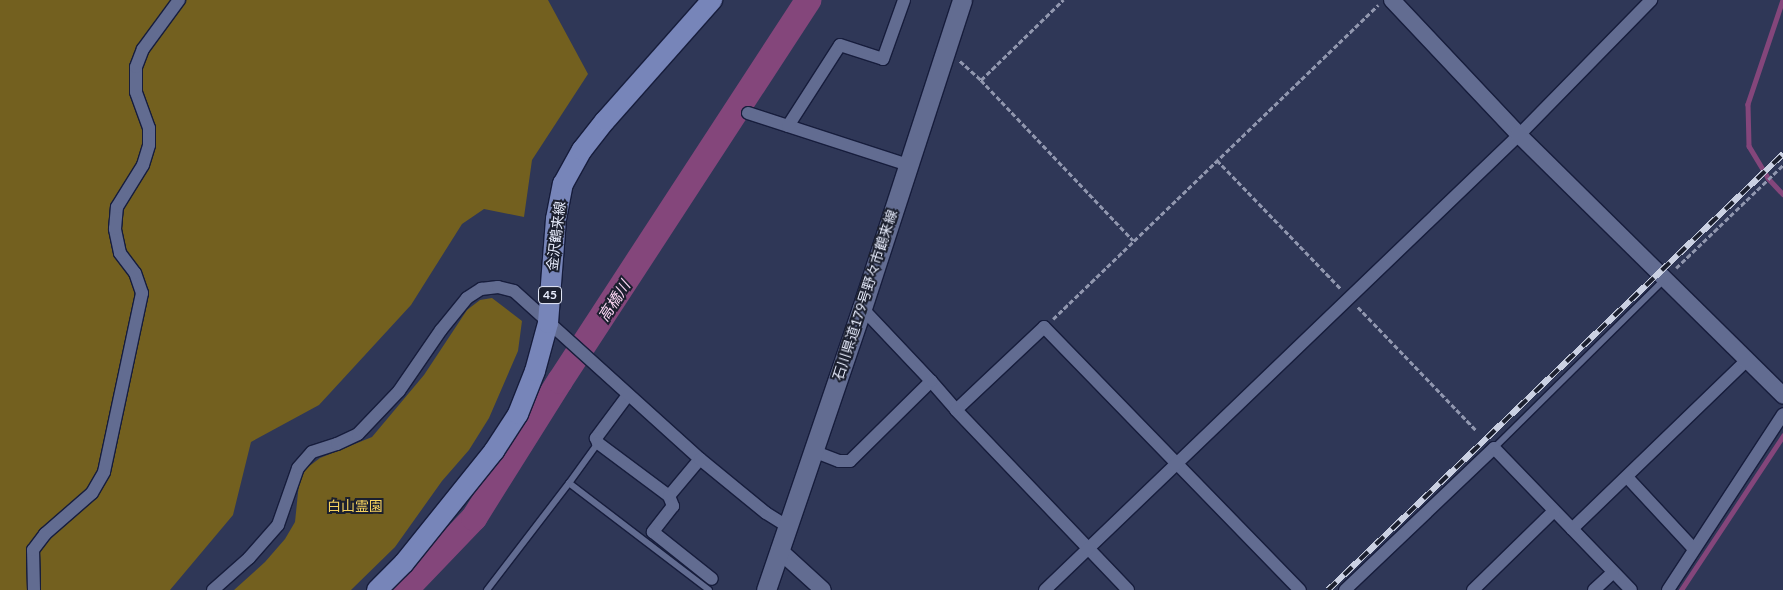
<!DOCTYPE html>
<html>
<head>
<meta charset="utf-8">
<style>
	body { margin:0 }
	#map { position:relative; width:1783px; height:590px; overflow:hidden; background:#2f3757; font-family:Lato,"Noto Sans JP",sans-serif }
	div>[style] { position:absolute }
	[style*='--x'] { left:calc(var(--x)*1px); top:calc(var(--y)*1px); width:calc(var(--w)*1px); rotate:calc(var(--a)*1deg) }
	.green>* { inset:0; background:#73601f }
	.stream>* { height:4.5px; margin:-2.25px; padding:0 2.25px; transform-origin:2.25px; border-radius:2.25px; background:#84467b }
	.river>* { height:26px; margin:-13px; padding:0 13px; transform-origin:13px; border-radius:13px; background:#84467b }
	.path>* { height:2.5px; margin-top:-1.25px; transform-origin:0; background:repeating-linear-gradient(90deg,#9197af 0 5px,transparent 0 7.5px) }
	.roads { filter:drop-shadow(1px 0 #171d3c) drop-shadow(-1px 0 #171d3c) drop-shadow(0 1px #171d3c) drop-shadow(0 -1px #171d3c) }
	.service>* { height:6px; margin:-3px; padding:0 3px; transform-origin:3px; border-radius:3px; background:#626c91 }
	.minor>* { height:12px; margin:-6px; padding:0 6px; transform-origin:6px; border-radius:6px; background:#626c91 }
	.tertiary>* { height:16px; margin:-8px; padding:0 8px; transform-origin:8px; border-radius:8px; background:#626c91 }
	.secondary>* { height:19px; margin:-9.5px; padding:0 9.5px; transform-origin:9.5px; border-radius:9.5px; background:#626c91 }
	.primary>* { height:20px; margin:-10px; padding:0 10px; transform-origin:10px; border-radius:10px; background:#7785b9 }
	.rail>* { height:5.5px; margin-top:-2.75px; transform-origin:0; background:repeating-linear-gradient(90deg,#1b1f2e 0 11px,#cad0e2 0 22px); box-sizing:border-box; border-block:1px solid #cad0e2 }
	span { translate:-50% -50%; white-space:nowrap; text-align:center; line-height:1.15; -webkit-text-stroke:4px #1b1f2e; paint-order:stroke }
	.shield-label span { padding:1px 4px; background:#1b1f2e; border:1px solid; border-radius:4px; -webkit-text-stroke-width:0 }
	.shield-label { font-size:12px; color:#e9eefe; font-weight:700 }
	.street-label { font-size:14px; color:#e9eefe }
	.park-label { font-size:14px; color:#f6d35f }
	.water-label { font-size:15px; color:#fbd6f4; font-style:italic }
</style>
</head>
<body>
<div id="map">
	<div class="green">
		<i style="clip-path:polygon(0 0,548px 0,588px 74px,532px 160px,524px 217px,484px 209px,462px 224px,411px 305px,319px 405px,251px 442px,233px 515px,170px 590px,0 590px)"></i>
		<i style="clip-path:polygon(492px 298px,522px 321px,518px 351px,489px 418px,469px 450px,442px 481px,395px 547px,351px 590px,234px 590px,265px 562px,285px 539px,295px 522px,299px 483px,304px 470px,320px 458px,372px 437px,424px 375px,467px 310px,480px 300px)"></i>
	</div>
	<div class="stream">
		<i style="--x:1783;--y:0;--w:110;--a:108.6"></i>
		<i style="--x:1748;--y:104;--w:42;--a:88.6"></i>
		<i style="--x:1749;--y:146;--w:37;--a:59"></i>
		<i style="--x:1768;--y:178;--w:22;--a:47"></i>
		<i style="--x:1681;--y:590;--w:185;--a:-56.5"></i>
	</div>
	<div class="river">
		<i style="--x:405;--y:590;--w:100;--a:-46.2"></i>
		<i style="--x:474;--y:518;--w:162;--a:-57.9"></i>
		<i style="--x:560;--y:381;--w:455;--a:-56.9"></i>
	</div>
	<div class="path">
		<i style="--x:960;--y:61;--w:28;--a:42"></i>
		<i style="--x:981;--y:80;--w:221;--a:46.5"></i>
		<i style="--x:981;--y:80;--w:115;--a:-44.3"></i>
		<i style="--x:1217;--y:160;--w:179;--a:46.1"></i>
		<i style="--x:1676;--y:268;--w:149;--a:-43.9"></i>
		<i style="--x:1358;--y:307;--w:170;--a:46.2"></i>
		<i style="--x:1053;--y:319;--w:452;--a:-44"></i>
	</div>
	<div class="roads">
		<div class="service">
			<i style="--x:598;--y:443;--w:49;--a:125.9"></i>
			<i style="--x:569;--y:483;--w:176;--a:37.4"></i>
			<i style="--x:1494;--y:448;--w:240;--a:-44.7"></i>
			<i style="--x:487;--y:590;--w:135;--a:-52.5"></i>
		</div>
		<div class="minor">
			<i style="--x:748;--y:113;--w:168;--a:18"></i>
			<i style="--x:788;--y:126;--w:96;--a:-57.3"></i>
			<i style="--x:840;--y:45;--w:45;--a:18"></i>
			<i style="--x:883;--y:59;--w:63;--a:-70.4"></i>
			<i style="--x:931;--y:381;--w:38;--a:49"></i>
			<i style="--x:956;--y:410;--w:249;--a:46.3"></i>
			<i style="--x:628;--y:395;--w:54;--a:126.7"></i>
			<i style="--x:596;--y:438;--w:5;--a:68"></i>
			<i style="--x:598;--y:443;--w:89;--a:36.7"></i>
			<i style="--x:669;--y:496;--w:48;--a:-50"></i>
			<i style="--x:956;--y:410;--w:121;--a:-43.3"></i>
			<i style="--x:1044;--y:327;--w:367;--a:45.8"></i>
			<i style="--x:813;--y:451;--w:28;--a:21"></i>
			<i style="--x:839;--y:461;--w:11;--a:0"></i>
			<i style="--x:850;--y:461;--w:114;--a:-44.6"></i>
			<i style="--x:931;--y:381;--w:100;--a:-133.4"></i>
			<i style="--x:1627;--y:477;--w:98;--a:47.1"></i>
			<i style="--x:669;--y:496;--w:11;--a:68"></i>
			<i style="--x:673;--y:506;--w:33;--a:128"></i>
			<i style="--x:653;--y:532;--w:75;--a:38.5"></i>
			<i style="--x:1572;--y:529;--w:243;--a:-44"></i>
			<i style="--x:34;--y:590;--w:40;--a:-91.4"></i>
			<i style="--x:33;--y:550;--w:20;--a:-53"></i>
			<i style="--x:45;--y:534;--w:62;--a:-41.1"></i>
			<i style="--x:92;--y:493;--w:24;--a:-60"></i>
			<i style="--x:104;--y:472;--w:183;--a:-78"></i>
			<i style="--x:142;--y:293;--w:21;--a:-109"></i>
			<i style="--x:135;--y:273;--w:25;--a:-127"></i>
			<i style="--x:120;--y:253;--w:25;--a:-102"></i>
			<i style="--x:115;--y:229;--w:22;--a:-85"></i>
			<i style="--x:117;--y:207;--w:49;--a:-58.2"></i>
			<i style="--x:143;--y:165;--w:21;--a:-73"></i>
			<i style="--x:149;--y:145;--w:17;--a:-90"></i>
			<i style="--x:149;--y:128;--w:38;--a:-110"></i>
			<i style="--x:136;--y:92;--w:25;--a:-90"></i>
			<i style="--x:136;--y:67;--w:19;--a:-69"></i>
			<i style="--x:143;--y:49;--w:61;--a:-53.7"></i>
			<i style="--x:213;--y:590;--w:48;--a:-41.6"></i>
			<i style="--x:249;--y:558;--w:44;--a:-48.7"></i>
			<i style="--x:278;--y:525;--w:60;--a:-70.7"></i>
			<i style="--x:298;--y:468;--w:21;--a:-49"></i>
			<i style="--x:312;--y:452;--w:26;--a:-18"></i>
			<i style="--x:337;--y:444;--w:23;--a:-25"></i>
			<i style="--x:358;--y:434;--w:59;--a:-46.4"></i>
			<i style="--x:399;--y:391;--w:74;--a:-55.5"></i>
			<i style="--x:441;--y:330;--w:41;--a:-50.9"></i>
			<i style="--x:467;--y:298;--w:17;--a:-33"></i>
			<i style="--x:481;--y:289;--w:17;--a:-7"></i>
			<i style="--x:498;--y:287;--w:16;--a:14"></i>
			<i style="--x:514;--y:291;--w:251;--a:42.1"></i>
			<i style="--x:700;--y:459;--w:85;--a:39.3"></i>
			<i style="--x:766;--y:513;--w:26;--a:32"></i>
			<i style="--x:1045;--y:590;--w:657;--a:-43.83"></i>
			<i style="--x:1519;--y:135;--w:189;--a:-45.6"></i>
			<i style="--x:1345;--y:590;--w:206;--a:-43.6"></i>
			<i style="--x:1494;--y:448;--w:197;--a:46"></i>
			<i style="--x:1473;--y:590;--w:113;--a:-44.3"></i>
			<i style="--x:1594;--y:590;--w:26;--a:-43"></i>
			<i style="--x:1668;--y:590;--w:210;--a:-56.8"></i>
		</div>
		<div class="tertiary">
			<i style="--x:1392;--y:0;--w:185;--a:46.7"></i>
			<i style="--x:1519;--y:135;--w:371;--a:44.6"></i>
			<i style="--x:779;--y:550;--w:59;--a:42.3"></i>
		</div>
		<div class="secondary">
			<i style="--x:766;--y:590;--w:298;--a:-71.2"></i>
			<i style="--x:862;--y:308;--w:324;--a:-72"></i>
		</div>
		<div class="primary">
			<i style="--x:377;--y:590;--w:38;--a:-45"></i>
			<i style="--x:404;--y:563;--w:144;--a:-51.2"></i>
			<i style="--x:494;--y:451;--w:44;--a:-57"></i>
			<i style="--x:518;--y:414;--w:46;--a:-68.4"></i>
			<i style="--x:535;--y:371;--w:50;--a:-74.8"></i>
			<i style="--x:548;--y:323;--w:104;--a:-85.6"></i>
			<i style="--x:556;--y:219;--w:36;--a:-79"></i>
			<i style="--x:563;--y:184;--w:39;--a:-61"></i>
			<i style="--x:582;--y:150;--w:37;--a:-52"></i>
			<i style="--x:605;--y:121;--w:162;--a:-48.5"></i>
		</div>
	</div>
	<div class="rail">
		<i style="--x:1328;--y:590;--w:630;--a:-43.78"></i>
	</div>
	<div class="shield-label">
		<span style="left:550px;top:295px">45</span>
	</div>
	<div class="street-label">
		<span style="left:556px;top:236px;rotate:-83deg">金沢鶴来線</span>
		<span style="left:865px;top:295px;rotate:-72deg">石川県道179号野々市鶴来線</span>
	</div>
	<div class="park-label">
		<span style="left:355px;top:506px">白山霊園</span>
	</div>
	<div class="water-label">
		<span style="left:614px;top:301px;rotate:-57deg">高橋川</span>
	</div>
</div>
</body>
</html>
